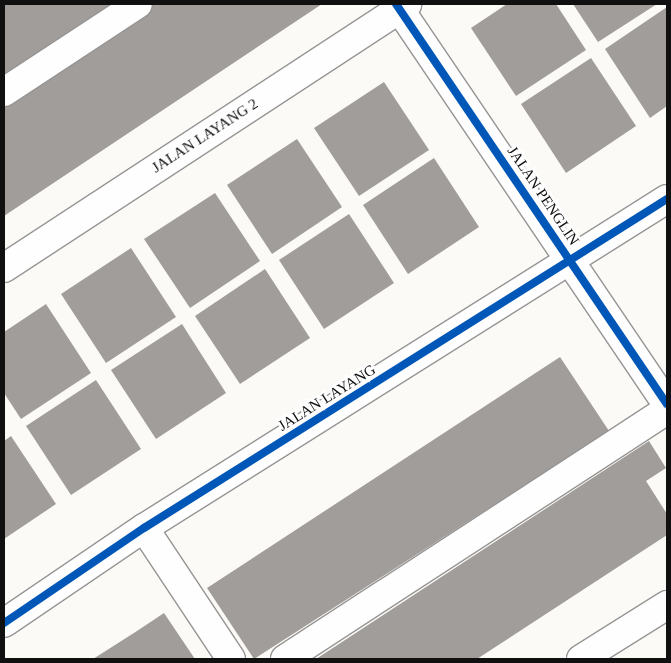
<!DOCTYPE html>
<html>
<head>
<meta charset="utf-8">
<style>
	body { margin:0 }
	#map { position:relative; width:671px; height:663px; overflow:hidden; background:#fcfaf6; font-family:Georgia,serif }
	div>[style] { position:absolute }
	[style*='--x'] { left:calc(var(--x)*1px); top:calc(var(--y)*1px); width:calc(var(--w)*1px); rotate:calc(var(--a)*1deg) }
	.building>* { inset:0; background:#a09d9b }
	.roads { filter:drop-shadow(1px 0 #969594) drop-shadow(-1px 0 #969594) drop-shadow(0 1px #969594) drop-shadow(0 -1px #969594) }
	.minor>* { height:28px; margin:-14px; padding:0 14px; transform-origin:14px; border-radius:14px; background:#fffefe }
	.cycleway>* { height:8px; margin:-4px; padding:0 4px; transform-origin:4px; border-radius:4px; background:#0057b8 }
	span { translate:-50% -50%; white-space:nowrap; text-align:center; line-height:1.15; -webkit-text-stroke:5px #fff; paint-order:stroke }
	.street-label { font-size:15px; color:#101010 }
	.frame { position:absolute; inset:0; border:5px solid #101010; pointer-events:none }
</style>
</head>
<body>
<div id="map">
	<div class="building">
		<i style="clip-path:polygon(4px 4px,112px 4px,4px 75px)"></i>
		<i style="clip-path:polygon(149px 4px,322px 4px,4px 216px,4px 100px)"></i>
		<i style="clip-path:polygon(507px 4px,556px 4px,586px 50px,516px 96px,471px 28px)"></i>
		<i style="clip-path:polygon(573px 4px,657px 4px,598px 42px)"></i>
		<i style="clip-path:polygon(667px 7px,667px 106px,650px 118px,605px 49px)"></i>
		<i style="clip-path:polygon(591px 58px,636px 126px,566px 173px,521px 104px)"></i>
		<i style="clip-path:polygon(384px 82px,429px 150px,359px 196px,314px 128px)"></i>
		<i style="clip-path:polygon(297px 139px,342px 207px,272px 254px,227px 185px)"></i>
		<i style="clip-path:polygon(434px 158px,479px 227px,408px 274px,363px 205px)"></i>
		<i style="clip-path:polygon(215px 193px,260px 261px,190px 308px,144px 239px)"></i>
		<i style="clip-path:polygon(349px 214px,394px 283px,324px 329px,279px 260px)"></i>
		<i style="clip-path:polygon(131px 248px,176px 317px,106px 363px,61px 294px)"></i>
		<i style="clip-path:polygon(265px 269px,310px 338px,240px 384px,195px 316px)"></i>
		<i style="clip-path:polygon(46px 304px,91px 373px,21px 419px,4px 393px,4px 332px)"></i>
		<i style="clip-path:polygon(182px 324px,226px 393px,156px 439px,111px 370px)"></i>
		<i style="clip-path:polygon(560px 357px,609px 431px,254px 659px,207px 588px)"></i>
		<i style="clip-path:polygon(96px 380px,141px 449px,71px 495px,26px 426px)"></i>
		<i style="clip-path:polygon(11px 436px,56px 504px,4px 539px,4px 441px)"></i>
		<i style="clip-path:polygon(649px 441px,666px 468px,646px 481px,667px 514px,667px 535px,477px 659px,316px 659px)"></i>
		<i style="clip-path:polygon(164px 613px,195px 659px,93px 659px,137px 631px)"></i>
	</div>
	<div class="roads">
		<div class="minor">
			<i style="--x:396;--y:4;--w:483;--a:55.9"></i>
			<i style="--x:4;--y:92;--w:160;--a:-33.3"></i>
			<i style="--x:4;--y:268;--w:482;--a:-33.2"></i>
			<i style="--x:144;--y:528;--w:157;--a:56.4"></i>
			<i style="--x:4;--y:623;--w:169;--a:-34.2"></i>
			<i style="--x:144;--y:528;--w:618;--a:-32.17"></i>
			<i style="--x:285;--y:659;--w:456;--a:-33.1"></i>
			<i style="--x:581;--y:659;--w:102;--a:-32.1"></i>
		</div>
	</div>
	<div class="cycleway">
		<i style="--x:396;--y:4;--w:483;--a:55.9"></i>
		<i style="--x:4;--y:623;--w:169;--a:-34.2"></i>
		<i style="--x:144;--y:528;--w:618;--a:-32.17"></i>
	</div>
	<div class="street-label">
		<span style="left:205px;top:136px;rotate:-33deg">JALAN LAYANG 2</span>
		<span style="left:543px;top:196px;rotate:56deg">JALAN PENGLIN</span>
		<span style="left:327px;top:398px;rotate:-32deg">JALAN LAYANG</span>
	</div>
	<div class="frame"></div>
</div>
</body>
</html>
